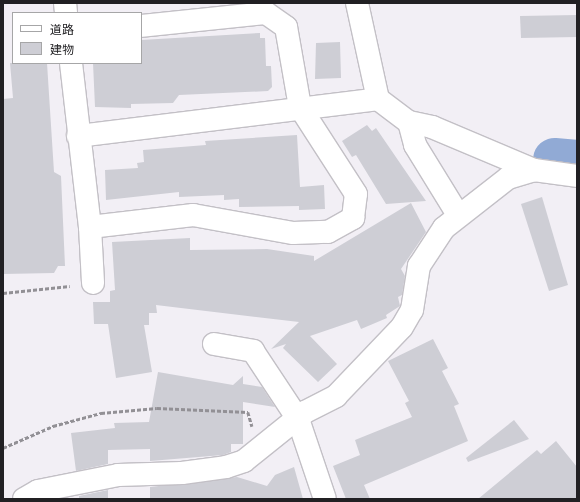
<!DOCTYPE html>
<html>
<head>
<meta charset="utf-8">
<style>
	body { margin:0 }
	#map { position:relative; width:580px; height:502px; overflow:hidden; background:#f2eff5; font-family:"Exo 2","Noto Sans JP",sans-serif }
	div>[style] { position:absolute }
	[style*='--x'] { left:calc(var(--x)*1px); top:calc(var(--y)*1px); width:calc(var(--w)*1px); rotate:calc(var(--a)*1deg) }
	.river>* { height:43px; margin:-21.5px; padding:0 21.5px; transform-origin:21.5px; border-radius:21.5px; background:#91aad5 }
	.building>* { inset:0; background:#ceced5 }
	.path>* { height:2.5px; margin-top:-1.25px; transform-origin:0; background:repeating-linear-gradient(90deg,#929095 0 4px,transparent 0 6px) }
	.roads { filter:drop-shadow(1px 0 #c3c0c6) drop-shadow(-1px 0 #c3c0c6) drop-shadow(0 1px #c3c0c6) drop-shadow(0 -1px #c3c0c6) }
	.minor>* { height:22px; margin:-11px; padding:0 11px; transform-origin:11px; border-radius:11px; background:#fff }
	span { translate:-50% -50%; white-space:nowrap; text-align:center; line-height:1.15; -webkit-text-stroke:3px #fff; paint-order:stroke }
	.frame { position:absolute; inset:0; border:4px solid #212023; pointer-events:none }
	.legend { position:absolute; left:12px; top:12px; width:130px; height:52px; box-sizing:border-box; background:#fff; border:1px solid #a6a6a7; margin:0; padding:5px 7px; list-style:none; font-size:12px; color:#212023 }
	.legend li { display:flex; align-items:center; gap:8px; height:20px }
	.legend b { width:20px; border:1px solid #a6a6a7 }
</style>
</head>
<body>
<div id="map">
	<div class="river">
		<i style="--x:554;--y:159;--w:23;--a:5"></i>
	</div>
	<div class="building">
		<i style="clip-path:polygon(577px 15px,577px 37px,521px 38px,520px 16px)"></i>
		<i style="clip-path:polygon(260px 33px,260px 38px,265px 38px,266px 66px,271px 66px,272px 87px,268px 91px,179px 95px,173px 103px,131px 104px,131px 108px,95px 107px,93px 63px,141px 63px,141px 40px)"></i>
		<i style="clip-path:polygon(340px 42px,341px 78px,315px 79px,316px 43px)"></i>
		<i style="clip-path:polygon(10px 63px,47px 63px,54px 172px,61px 176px,65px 266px,58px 266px,54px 273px,3px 274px,3px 99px,13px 98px)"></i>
		<i style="clip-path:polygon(367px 125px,372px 131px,376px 128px,426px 201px,386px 204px,356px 155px,352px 157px,342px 141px)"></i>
		<i style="clip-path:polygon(297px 135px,300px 187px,324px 185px,325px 209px,299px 210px,299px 206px,239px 207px,239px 199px,224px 200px,224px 195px,179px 197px,179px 192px,106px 200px,105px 170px,138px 168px,137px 163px,144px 162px,143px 150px,206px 145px,205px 141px)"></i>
		<i style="clip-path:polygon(542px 197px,568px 285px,549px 291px,521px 204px)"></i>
		<i style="clip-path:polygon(411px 203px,426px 232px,401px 269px,405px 276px,402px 295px,398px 297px,400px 306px,386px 315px,387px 318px,361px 329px,357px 320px,310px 336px,337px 364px,318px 382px,283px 348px,286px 344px,271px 349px,299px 322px,156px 305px,157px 313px,149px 313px,149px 325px,144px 325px,152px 372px,116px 378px,108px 324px,94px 324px,93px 302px,110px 302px,110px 291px,115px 290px,112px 242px,190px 238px,190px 250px,267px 249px,314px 256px,314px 261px)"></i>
		<i style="clip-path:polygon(433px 339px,448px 368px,442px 371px,459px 404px,454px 406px,468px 441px,364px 485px,370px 499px,346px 499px,333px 466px,360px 455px,355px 440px,412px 417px,405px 403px,409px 401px,388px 361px)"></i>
		<i style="clip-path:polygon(158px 372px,233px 385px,243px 376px,243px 384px,262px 387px,275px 407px,243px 402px,243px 444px,231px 444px,231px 452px,223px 455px,150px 461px,150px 449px,108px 450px,108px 464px,76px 471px,71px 433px,115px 428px,114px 423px,149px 422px)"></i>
		<i style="clip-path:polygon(514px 420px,529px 439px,468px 462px,466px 458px)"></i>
		<i style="clip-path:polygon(556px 441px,577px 467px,577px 499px,478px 499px,537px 450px,541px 454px)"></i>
		<i style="clip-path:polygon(294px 467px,303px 499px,150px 499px,150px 487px,237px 477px,267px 486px,275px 475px)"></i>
		<i style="clip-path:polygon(108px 490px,108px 499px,79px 499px,79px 496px)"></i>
	</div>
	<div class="path">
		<i style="--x:3;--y:293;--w:67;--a:-6"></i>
		<i style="--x:3;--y:448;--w:55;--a:-23.7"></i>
		<i style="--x:53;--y:426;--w:50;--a:-15.2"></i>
		<i style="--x:101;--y:413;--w:56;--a:-5.1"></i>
		<i style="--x:157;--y:408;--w:91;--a:2.5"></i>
		<i style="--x:248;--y:412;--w:15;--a:74"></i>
	</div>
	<div class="roads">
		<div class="minor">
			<i style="--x:65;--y:3;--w:10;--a:84"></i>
			<i style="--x:357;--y:3;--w:98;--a:77.7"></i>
			<i style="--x:378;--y:99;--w:39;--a:37"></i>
			<i style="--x:409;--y:122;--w:24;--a:12"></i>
			<i style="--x:432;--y:127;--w:111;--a:22.9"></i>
			<i style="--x:534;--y:170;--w:43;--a:7.9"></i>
			<i style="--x:71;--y:63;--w:165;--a:83.4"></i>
			<i style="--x:90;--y:227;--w:56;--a:86.9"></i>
			<i style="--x:409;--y:122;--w:24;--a:75"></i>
			<i style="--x:415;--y:145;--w:82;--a:58.4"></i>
			<i style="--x:78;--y:136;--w:302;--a:-7"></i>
			<i style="--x:90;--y:227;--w:104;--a:-6.6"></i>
			<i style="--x:193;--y:215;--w:102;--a:10.2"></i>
			<i style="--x:293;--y:233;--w:35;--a:-2"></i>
			<i style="--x:328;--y:232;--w:29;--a:-29"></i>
			<i style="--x:353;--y:218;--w:24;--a:-83"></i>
			<i style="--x:356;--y:194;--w:103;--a:-122.8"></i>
			<i style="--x:300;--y:107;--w:81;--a:-99.9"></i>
			<i style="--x:286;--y:27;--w:24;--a:-145"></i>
			<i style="--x:266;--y:13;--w:126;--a:174.1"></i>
			<i style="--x:214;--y:344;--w:40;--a:10"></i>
			<i style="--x:253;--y:351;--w:82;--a:56.5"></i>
			<i style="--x:298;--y:419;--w:84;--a:71.4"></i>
			<i style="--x:24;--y:499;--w:16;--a:-30"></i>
			<i style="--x:38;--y:491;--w:82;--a:-11.3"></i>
			<i style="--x:118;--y:475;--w:64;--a:-1.8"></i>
			<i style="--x:182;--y:473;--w:44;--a:-7.8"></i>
			<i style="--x:226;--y:467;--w:19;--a:-18"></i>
			<i style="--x:244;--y:461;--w:78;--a:-38.8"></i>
			<i style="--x:305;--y:412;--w:35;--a:-27"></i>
			<i style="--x:336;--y:396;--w:95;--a:-46.3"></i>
			<i style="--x:402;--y:327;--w:20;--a:-60"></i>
			<i style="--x:412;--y:310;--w:45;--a:-81"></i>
			<i style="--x:419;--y:266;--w:45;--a:-56.7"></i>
			<i style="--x:444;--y:228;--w:81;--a:-38"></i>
			<i style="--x:508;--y:178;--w:27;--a:-17"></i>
		</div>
	</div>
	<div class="frame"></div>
	<ul class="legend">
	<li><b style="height:5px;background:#fff"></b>道路</li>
	<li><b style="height:11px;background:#ceced5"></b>建物</li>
	</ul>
</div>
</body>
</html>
